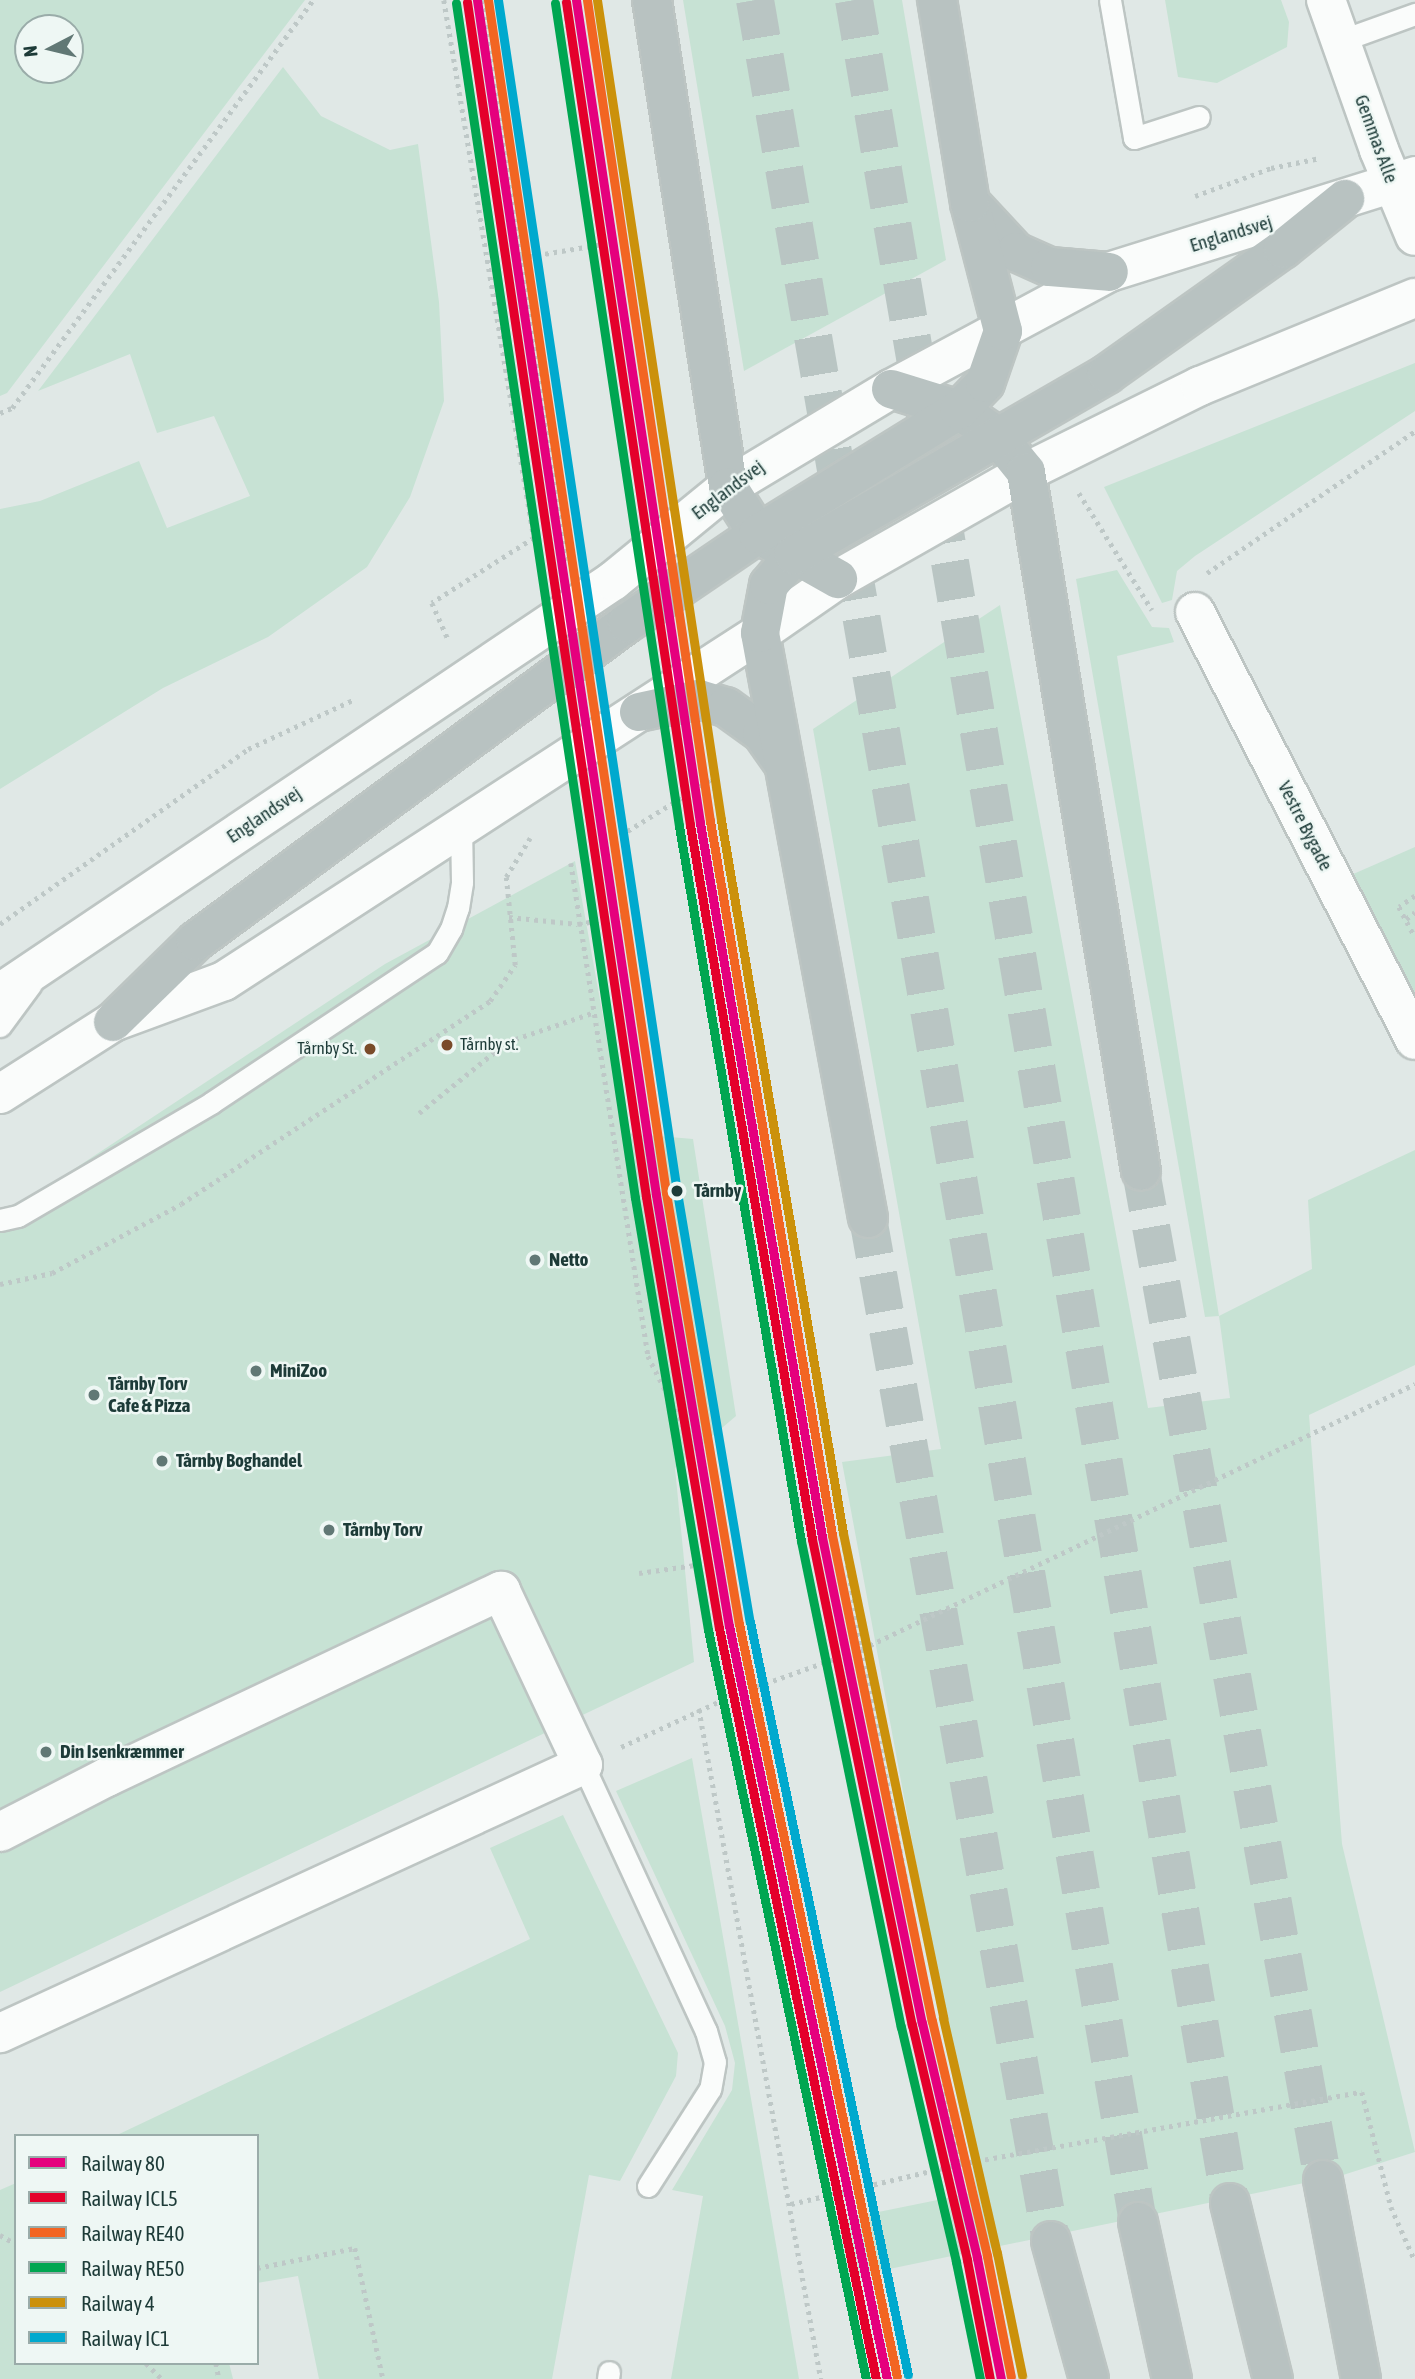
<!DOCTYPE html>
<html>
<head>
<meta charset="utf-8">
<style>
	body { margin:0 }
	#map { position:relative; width:1415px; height:2379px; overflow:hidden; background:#e0e8e6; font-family:"Asap Condensed",sans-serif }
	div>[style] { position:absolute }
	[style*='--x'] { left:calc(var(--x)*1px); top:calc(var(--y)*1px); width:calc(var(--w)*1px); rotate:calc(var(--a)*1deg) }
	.green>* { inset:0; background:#c7e2d4 }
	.highway-tunnel>* { height:38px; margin-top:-19px; transform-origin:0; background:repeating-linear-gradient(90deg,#b9c5c3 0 38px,transparent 0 57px) }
	.path>* { height:4.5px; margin-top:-2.25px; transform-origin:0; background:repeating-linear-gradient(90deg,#bec8c7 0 3.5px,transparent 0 8.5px) }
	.roads { filter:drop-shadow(2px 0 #bdc5c3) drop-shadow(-2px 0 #bdc5c3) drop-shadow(0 2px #bdc5c3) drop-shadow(0 -2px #bdc5c3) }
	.lane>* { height:21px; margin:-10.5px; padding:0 10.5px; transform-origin:10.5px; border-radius:10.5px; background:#fafcfb }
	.street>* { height:38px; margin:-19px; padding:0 19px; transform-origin:19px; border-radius:19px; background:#fafcfb }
	.secondary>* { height:38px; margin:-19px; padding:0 19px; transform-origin:19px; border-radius:19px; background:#fafcfb }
	.highway>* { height:38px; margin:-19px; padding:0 19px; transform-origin:19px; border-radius:19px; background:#b8c2c1 }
	.rail-1>* { height:9px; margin:-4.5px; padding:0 4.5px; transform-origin:4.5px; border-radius:4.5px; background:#e5007d }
	.rail-2>* { height:9px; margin:-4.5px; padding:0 4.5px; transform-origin:4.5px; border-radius:4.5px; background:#e4002b }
	.rail-3>* { height:9px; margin:-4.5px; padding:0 4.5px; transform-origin:4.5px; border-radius:4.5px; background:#f26522 }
	.rail-4>* { height:9px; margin:-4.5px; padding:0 4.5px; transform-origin:4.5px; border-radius:4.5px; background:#00a651 }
	.rail-5>* { height:9px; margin:-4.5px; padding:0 4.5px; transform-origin:4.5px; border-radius:4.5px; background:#cb910b }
	.rail-6>* { height:9px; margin:-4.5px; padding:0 4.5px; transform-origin:4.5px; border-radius:4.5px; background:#00a9ce }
	.dots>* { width:19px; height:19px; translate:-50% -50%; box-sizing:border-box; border:4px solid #eef7f4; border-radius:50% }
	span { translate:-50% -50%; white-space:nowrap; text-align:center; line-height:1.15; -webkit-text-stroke:5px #eef7f4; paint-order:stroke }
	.bus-label { font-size:17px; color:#1d3b38 }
	.left { translate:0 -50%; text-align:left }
	.right { translate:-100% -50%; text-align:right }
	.street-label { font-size:19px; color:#1d3b38 }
	.stop-label { font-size:19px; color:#1d3b38; font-weight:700 }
	.poi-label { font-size:19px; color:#1d3b38; font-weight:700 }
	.legend { position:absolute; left:14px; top:2134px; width:245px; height:231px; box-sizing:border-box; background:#eef7f4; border:2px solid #9aaca9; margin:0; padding:9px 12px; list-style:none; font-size:21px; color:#1d3b38 }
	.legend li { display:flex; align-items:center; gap:14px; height:35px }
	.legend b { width:35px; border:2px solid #9aaca9 }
	.north { position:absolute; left:14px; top:14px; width:70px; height:70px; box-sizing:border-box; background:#eef7f4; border:2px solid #9aaca9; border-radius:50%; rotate:263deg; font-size:19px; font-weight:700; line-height:28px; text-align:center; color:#1d3b38 }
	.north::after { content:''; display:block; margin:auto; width:24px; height:32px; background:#617875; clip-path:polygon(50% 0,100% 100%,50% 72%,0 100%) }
</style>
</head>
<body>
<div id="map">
	<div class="green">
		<i style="clip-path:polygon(evenodd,0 0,305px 0,7px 393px,0 396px,0 0,28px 28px,70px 28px,70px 70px,28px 70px,28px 28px)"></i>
		<i style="clip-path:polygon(683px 0,902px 0,946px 260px,744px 371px)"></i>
		<i style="clip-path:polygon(1165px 0,1281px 0,1289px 22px,1287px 47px,1217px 83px,1178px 77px)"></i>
		<i style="clip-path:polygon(283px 67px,321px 116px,390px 150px,418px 144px,439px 302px,444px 401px,410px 497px,367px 567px,268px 637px,163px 688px,0 789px,0 509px,40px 501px,139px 461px,167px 528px,250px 496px,214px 416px,157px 433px,130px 354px,38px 391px)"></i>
		<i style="clip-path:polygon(1415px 363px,1415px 411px,1195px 556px,1177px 571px,1172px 600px,1162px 603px,1104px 487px)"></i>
		<i style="clip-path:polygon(1117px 570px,1152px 627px,1169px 628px,1174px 642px,1117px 656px,1219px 1316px,1312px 1269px,1308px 1200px,1415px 1150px,1415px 1365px,1309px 1415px,1342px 1844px,1415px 2152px,1343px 2175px,841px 2279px,829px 2222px,977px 2192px,842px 1462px,941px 1449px,813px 729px,1000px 605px,1148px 1408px,1230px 1398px,1219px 1316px,1205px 1317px,1076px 579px)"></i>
		<i style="clip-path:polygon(1415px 847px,1415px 1000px,1351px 875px)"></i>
		<i style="clip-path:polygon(575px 861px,624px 1133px,693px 1139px,736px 1416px,675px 1468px,694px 1662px,0 1992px,0 1218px,385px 964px)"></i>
		<i style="clip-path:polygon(692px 1758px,743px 2052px,799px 2379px,671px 2379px,703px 2196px,672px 2190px,732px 2090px,735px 2063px,725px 2026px,616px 1791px)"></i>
		<i style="clip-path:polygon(563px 1815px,678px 2053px,676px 2076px,620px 2181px,589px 2175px,552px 2379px,319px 2379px,298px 2276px,257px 2283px,257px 2136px,115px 2136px,530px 1939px,490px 1848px)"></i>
		<i style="clip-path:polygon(16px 2183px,16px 2363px,229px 2363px,233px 2379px,0 2379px,0 2190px)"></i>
	</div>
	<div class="highway-tunnel">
		<i style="--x:755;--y:0;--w:2255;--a:80.22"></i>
		<i style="--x:854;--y:0;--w:2235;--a:80.31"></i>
		<i style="--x:1141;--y:1171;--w:1025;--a:79.78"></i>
		<i style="--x:868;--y:1218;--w:1039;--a:79.86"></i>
	</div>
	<div class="path">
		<i style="--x:444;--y:0;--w:545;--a:80.5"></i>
		<i style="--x:534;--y:538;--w:121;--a:147.5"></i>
		<i style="--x:432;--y:603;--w:39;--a:66"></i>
		<i style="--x:482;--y:0;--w:261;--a:81.6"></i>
		<i style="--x:564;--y:0;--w:247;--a:80.9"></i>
		<i style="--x:1195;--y:196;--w:81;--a:-20.2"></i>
		<i style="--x:1271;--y:168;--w:50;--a:-11.5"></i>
		<i style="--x:0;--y:413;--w:13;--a:-23"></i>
		<i style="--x:12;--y:408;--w:507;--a:-53.58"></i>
		<i style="--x:1079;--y:493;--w:138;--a:58"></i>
		<i style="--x:565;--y:561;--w:306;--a:-98.4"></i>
		<i style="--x:520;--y:258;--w:84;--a:-9.6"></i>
		<i style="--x:603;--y:244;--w:262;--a:81.2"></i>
		<i style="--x:1207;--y:573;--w:252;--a:-34.3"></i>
		<i style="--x:571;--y:863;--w:499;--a:81.1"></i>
		<i style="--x:648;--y:1356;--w:80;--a:63.1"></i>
		<i style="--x:684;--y:1427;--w:272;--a:79.6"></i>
		<i style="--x:1415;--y:896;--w:19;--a:145"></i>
		<i style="--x:1399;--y:907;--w:34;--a:62"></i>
		<i style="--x:509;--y:917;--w:69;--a:5.8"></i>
		<i style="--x:578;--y:924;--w:47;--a:-9.9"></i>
		<i style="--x:624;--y:916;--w:77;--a:-98.2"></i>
		<i style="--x:613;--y:840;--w:118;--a:-31.8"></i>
		<i style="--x:713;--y:778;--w:884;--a:80.29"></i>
		<i style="--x:862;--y:1649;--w:524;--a:79.23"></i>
		<i style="--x:1406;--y:919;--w:11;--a:-38"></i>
		<i style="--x:0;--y:924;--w:304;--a:-35.2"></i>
		<i style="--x:248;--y:749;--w:118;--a:-25"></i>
		<i style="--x:419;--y:1113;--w:113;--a:-38.9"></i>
		<i style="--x:507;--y:1042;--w:90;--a:-18.8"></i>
		<i style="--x:0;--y:1284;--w:53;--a:-11.9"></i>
		<i style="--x:52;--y:1273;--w:146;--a:-28.1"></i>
		<i style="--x:181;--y:1204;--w:370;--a:-33.3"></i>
		<i style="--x:490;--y:1001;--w:44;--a:-55.2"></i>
		<i style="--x:515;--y:965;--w:88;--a:-95.8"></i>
		<i style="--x:506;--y:877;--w:46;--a:-58.4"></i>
		<i style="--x:639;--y:1573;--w:71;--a:-8.1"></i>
		<i style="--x:699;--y:1709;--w:681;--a:79.68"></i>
		<i style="--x:621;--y:1747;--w:123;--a:-24.9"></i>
		<i style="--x:733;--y:1695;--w:137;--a:-19.6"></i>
		<i style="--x:862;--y:1649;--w:613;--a:-25.6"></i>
		<i style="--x:791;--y:2204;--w:174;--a:-13.3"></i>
		<i style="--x:960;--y:2164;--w:408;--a:-10.2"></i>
		<i style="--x:1362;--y:2092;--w:119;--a:75.8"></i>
		<i style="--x:1391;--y:2207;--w:59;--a:66"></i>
		<i style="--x:0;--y:2235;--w:18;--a:29"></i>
		<i style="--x:257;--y:2268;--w:100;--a:-11.5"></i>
		<i style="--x:355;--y:2248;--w:134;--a:77.9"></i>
		<i style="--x:146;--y:2363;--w:23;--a:45"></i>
		<i style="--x:216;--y:2363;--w:16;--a:79"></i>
	</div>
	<div class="roads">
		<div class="lane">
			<i style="--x:1110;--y:0;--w:140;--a:80.1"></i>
			<i style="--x:1134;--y:138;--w:68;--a:-17.9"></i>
			<i style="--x:1340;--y:41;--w:80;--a:-19.8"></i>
			<i style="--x:0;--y:1026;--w:52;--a:-53.6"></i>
			<i style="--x:0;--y:1220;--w:18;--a:-13"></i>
			<i style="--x:18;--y:1216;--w:224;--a:-30.3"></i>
			<i style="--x:211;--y:1103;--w:271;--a:-33.6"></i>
			<i style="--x:437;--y:953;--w:28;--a:-60"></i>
			<i style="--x:451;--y:929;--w:22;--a:-72"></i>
			<i style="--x:458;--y:908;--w:26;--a:-81"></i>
			<i style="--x:462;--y:882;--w:55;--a:-91"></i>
			<i style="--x:583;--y:1765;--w:293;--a:65.2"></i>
			<i style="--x:706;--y:2031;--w:32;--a:74"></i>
			<i style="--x:715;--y:2062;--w:27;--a:100"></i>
			<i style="--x:710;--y:2089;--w:115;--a:122.6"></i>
			<i style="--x:608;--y:2379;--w:7;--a:-82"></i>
		</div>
		<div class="street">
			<i style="--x:1326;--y:0;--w:159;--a:70.5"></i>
			<i style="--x:1379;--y:150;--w:93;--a:67.3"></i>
			<i style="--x:1195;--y:612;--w:481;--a:62.8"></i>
			<i style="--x:0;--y:1832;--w:120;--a:-27.2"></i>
			<i style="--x:107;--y:1777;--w:436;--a:-25.3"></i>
			<i style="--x:501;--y:1591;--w:192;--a:64.8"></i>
			<i style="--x:583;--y:1765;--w:642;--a:155.31"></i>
		</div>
		<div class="secondary">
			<i style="--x:0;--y:993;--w:739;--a:-33.91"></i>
			<i style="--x:613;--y:581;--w:149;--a:-39.3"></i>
			<i style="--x:728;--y:487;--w:190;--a:-31"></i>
			<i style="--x:891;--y:389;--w:247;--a:-28.2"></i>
			<i style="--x:1109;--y:272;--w:321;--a:-17.4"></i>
			<i style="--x:0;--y:1094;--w:134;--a:-32.5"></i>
			<i style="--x:113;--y:1022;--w:118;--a:-20.3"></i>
			<i style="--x:224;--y:981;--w:639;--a:-32.99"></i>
			<i style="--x:760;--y:633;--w:95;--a:-34.7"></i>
			<i style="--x:838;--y:579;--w:216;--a:-29.6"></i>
			<i style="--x:1026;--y:472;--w:194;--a:-26.3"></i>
			<i style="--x:1200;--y:386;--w:232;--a:-22.3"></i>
		</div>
		<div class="highway">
			<i style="--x:652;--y:0;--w:493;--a:81.1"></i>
			<i style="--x:728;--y:487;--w:56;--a:57.4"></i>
			<i style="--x:758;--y:534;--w:92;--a:29.4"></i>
			<i style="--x:974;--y:207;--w:62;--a:47"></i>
			<i style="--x:1016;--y:252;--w:37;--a:24"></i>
			<i style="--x:1050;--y:267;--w:59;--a:4.8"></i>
			<i style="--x:891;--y:389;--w:71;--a:17.2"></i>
			<i style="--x:959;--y:410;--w:46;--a:34.4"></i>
			<i style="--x:997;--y:436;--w:46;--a:51.1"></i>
			<i style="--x:1026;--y:472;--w:708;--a:80.66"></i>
			<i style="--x:639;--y:712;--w:61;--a:-12.2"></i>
			<i style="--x:699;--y:699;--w:28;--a:17"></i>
			<i style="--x:726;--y:707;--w:44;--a:35.8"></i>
			<i style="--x:762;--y:733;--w:35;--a:55"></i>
			<i style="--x:113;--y:1022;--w:116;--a:-44.3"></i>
			<i style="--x:196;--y:941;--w:536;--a:-36.42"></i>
			<i style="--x:627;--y:623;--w:158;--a:-34.2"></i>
			<i style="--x:758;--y:534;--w:236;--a:-31.7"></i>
			<i style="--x:959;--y:410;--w:37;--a:-46"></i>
			<i style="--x:985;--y:383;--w:55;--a:-70.9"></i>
			<i style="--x:1003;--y:331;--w:132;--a:-104.5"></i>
			<i style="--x:970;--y:203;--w:206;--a:-99.2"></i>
			<i style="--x:868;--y:1218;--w:595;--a:-100.46"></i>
			<i style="--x:760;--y:633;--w:49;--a:-79.4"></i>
			<i style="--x:769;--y:585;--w:39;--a:-50"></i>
			<i style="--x:794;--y:555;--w:362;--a:-30"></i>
			<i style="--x:1107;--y:374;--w:216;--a:-35.4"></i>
			<i style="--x:1283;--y:249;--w:80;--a:-38.9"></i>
			<i style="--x:1323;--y:2180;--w:203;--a:79.2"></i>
			<i style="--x:1230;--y:2203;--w:181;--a:76.3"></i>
			<i style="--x:1138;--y:2222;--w:161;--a:77.8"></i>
			<i style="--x:1051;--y:2241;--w:143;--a:74.6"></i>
		</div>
	</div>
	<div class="rail-1">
		<i style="--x:477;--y:0;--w:1208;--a:81.48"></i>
		<i style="--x:656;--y:1195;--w:437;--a:80.4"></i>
		<i style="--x:729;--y:1626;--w:769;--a:78.15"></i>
		<i style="--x:576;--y:0;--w:832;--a:81.43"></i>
		<i style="--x:700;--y:823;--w:724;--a:80.3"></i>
		<i style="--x:822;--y:1537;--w:496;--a:78.4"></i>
		<i style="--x:922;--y:2023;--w:241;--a:76.8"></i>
		<i style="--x:977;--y:2258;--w:123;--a:78.8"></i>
	</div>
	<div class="rail-2">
		<i style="--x:467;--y:2;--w:1208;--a:81.48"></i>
		<i style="--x:646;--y:1197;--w:437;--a:80.4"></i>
		<i style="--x:719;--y:1628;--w:767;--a:78.19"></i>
		<i style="--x:566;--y:2;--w:832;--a:81.43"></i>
		<i style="--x:690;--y:825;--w:724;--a:80.3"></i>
		<i style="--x:812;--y:1539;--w:496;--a:78.4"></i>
		<i style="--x:912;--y:2025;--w:241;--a:76.8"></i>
		<i style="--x:967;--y:2260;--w:121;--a:79.1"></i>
	</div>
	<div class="rail-3">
		<i style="--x:488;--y:0;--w:1206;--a:81.51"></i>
		<i style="--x:666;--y:1193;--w:437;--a:80.4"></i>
		<i style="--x:739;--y:1624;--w:769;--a:78.15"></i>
		<i style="--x:587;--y:0;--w:830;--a:81.48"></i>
		<i style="--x:710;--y:821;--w:724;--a:80.3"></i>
		<i style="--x:832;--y:1535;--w:496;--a:78.4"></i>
		<i style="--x:932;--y:2021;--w:241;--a:76.8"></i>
		<i style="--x:987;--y:2256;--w:123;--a:78.8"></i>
	</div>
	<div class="rail-4">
		<i style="--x:456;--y:3;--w:1208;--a:81.48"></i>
		<i style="--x:635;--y:1198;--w:438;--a:80.4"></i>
		<i style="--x:708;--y:1630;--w:765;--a:78.09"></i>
		<i style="--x:555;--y:3;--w:832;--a:81.43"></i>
		<i style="--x:679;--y:826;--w:725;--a:80.32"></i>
		<i style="--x:801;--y:1541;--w:496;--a:78.4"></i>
		<i style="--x:901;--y:2027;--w:241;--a:76.8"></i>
		<i style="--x:956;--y:2262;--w:119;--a:78.4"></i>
	</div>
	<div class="rail-5">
		<i style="--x:597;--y:0;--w:829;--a:81.4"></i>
		<i style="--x:721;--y:820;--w:723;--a:80.29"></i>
		<i style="--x:843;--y:1533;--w:495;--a:78.3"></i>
		<i style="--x:943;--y:2018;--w:241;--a:77.1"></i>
		<i style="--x:997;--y:2253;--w:125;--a:78.4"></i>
	</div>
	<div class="rail-6">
		<i style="--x:498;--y:0;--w:1205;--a:81.46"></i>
		<i style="--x:677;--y:1192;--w:436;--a:80.4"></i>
		<i style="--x:750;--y:1622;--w:769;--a:78.15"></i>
	</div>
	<div class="dots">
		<i style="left:447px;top:1045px;background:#7a4b2a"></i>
		<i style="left:370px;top:1049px;background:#7a4b2a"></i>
		<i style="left:677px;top:1191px;background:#1d3b38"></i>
		<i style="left:535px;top:1260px;background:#617875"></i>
		<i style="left:256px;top:1371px;background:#617875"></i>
		<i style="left:94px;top:1395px;background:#617875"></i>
		<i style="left:162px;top:1461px;background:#617875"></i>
		<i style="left:329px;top:1530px;background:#617875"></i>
		<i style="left:46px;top:1752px;background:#617875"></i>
	</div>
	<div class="bus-label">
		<span class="left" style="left:460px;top:1045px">Tårnby st.</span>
		<span class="right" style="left:357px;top:1049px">Tårnby St.</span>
	</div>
	<div class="street-label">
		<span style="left:1376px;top:139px;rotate:70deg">Gemmas Alle</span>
		<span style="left:1231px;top:234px;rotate:-17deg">Englandsvej</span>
		<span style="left:728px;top:490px;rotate:-37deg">Englandsvej</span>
		<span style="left:264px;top:815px;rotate:-34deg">Englandsvej</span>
		<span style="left:1305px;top:826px;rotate:63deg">Vestre Bygade</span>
	</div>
	<div class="stop-label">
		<span class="left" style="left:694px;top:1191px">Tårnby</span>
	</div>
	<div class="poi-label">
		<span class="left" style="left:549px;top:1260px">Netto</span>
		<span class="left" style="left:270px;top:1371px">MiniZoo</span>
		<span class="left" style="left:108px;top:1395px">Tårnby Torv<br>Cafe &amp; Pizza</span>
		<span class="left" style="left:176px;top:1461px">Tårnby Boghandel</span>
		<span class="left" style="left:343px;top:1530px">Tårnby Torv</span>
		<span class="left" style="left:60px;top:1752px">Din Isenkræmmer</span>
	</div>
	<ul class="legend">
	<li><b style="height:9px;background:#e5007d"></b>Railway 80</li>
	<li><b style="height:9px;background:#e4002b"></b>Railway ICL5</li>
	<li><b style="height:9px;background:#f26522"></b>Railway RE40</li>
	<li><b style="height:9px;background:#00a651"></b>Railway RE50</li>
	<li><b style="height:9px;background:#cb910b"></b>Railway 4</li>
	<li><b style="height:9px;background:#00a9ce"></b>Railway IC1</li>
	</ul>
	<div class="north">N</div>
</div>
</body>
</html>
